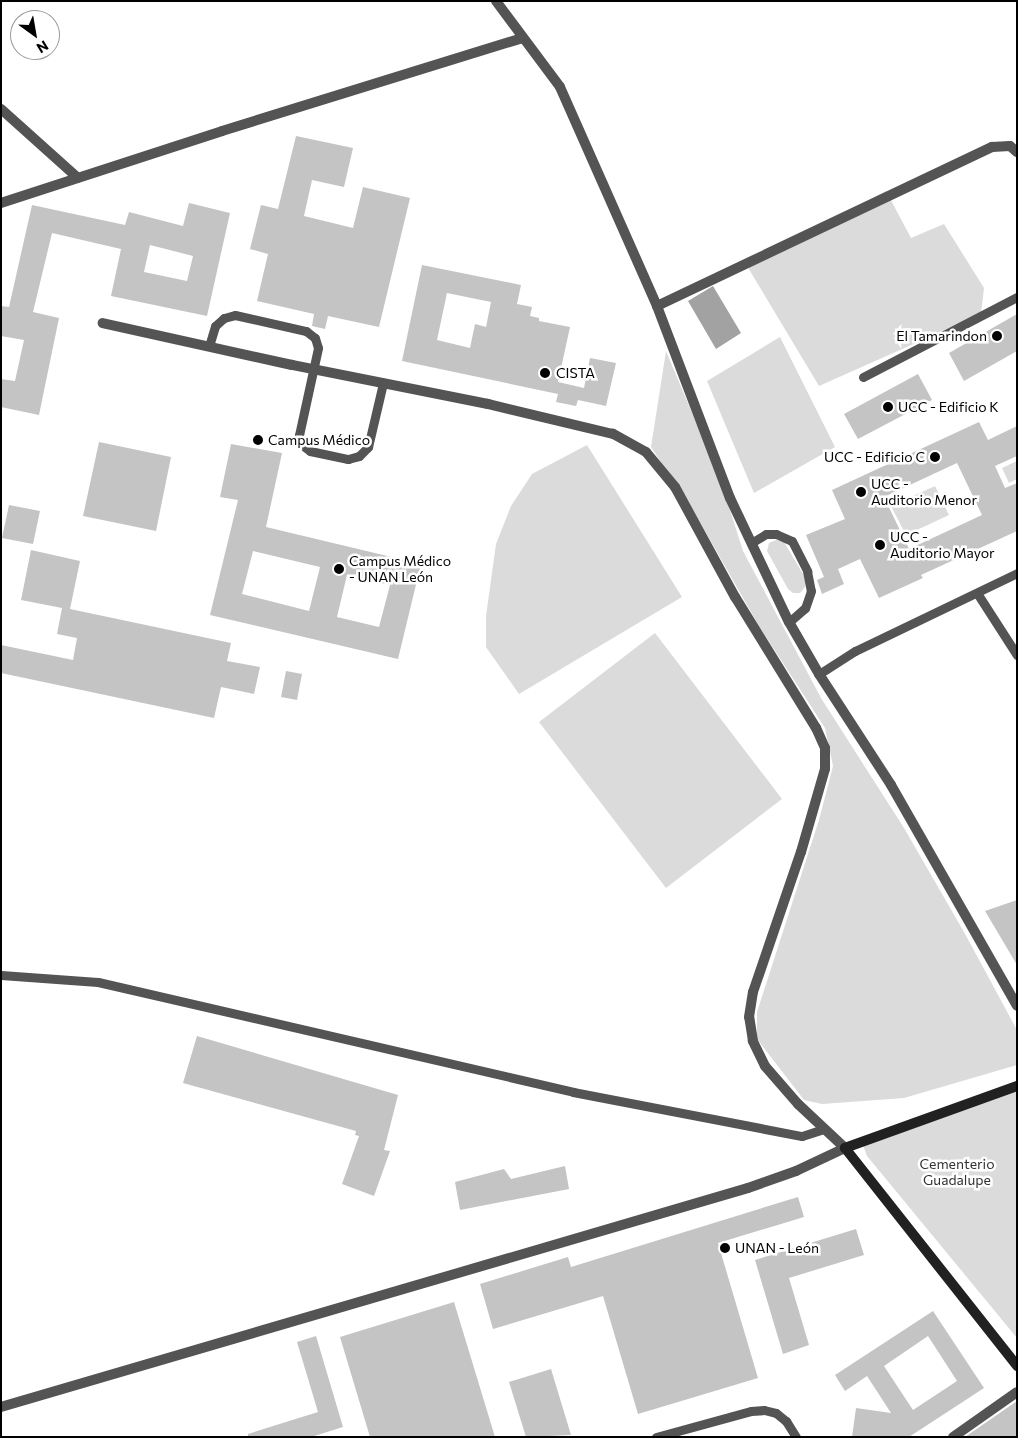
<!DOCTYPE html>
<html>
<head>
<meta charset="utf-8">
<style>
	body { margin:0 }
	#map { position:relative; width:1018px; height:1438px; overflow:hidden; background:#fff; font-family:Commissioner,sans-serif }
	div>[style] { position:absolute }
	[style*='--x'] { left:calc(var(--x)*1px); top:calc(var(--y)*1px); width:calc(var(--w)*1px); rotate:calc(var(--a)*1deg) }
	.green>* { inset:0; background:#dbdbdb }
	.water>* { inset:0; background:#a2a2a2 }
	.building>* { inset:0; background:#c4c4c4 }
	.lane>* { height:9px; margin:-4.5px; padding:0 4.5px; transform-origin:4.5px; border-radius:4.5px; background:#545454 }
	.street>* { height:10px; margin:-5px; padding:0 5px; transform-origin:5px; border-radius:5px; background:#545454 }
	.secondary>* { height:10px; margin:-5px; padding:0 5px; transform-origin:5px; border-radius:5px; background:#212121 }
	.dots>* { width:14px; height:14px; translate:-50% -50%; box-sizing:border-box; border:2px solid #fff; border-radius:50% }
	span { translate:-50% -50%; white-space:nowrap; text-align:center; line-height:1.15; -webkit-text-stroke:5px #fff; paint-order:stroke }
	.poi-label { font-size:14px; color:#000 }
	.right { translate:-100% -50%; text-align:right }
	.left { translate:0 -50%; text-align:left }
	.park-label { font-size:14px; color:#323232 }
	.frame { position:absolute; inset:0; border:2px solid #000; pointer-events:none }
	.north { position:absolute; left:10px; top:10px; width:50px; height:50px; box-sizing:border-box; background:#fff; border:1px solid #999; border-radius:50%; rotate:148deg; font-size:14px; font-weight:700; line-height:20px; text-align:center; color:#000 }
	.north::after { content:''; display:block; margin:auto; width:18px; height:22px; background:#000; clip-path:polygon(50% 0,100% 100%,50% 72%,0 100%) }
</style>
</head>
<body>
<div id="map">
	<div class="green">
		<i style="clip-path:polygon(886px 191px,911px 238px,944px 224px,984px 288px,981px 314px,819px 386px,747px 266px)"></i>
		<i style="clip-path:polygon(780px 337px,835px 447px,754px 493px,707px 381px)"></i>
		<i style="clip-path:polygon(666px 351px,721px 482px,743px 551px,821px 698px,904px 828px,964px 932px,1017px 1030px,1017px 1065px,904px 1098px,822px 1104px,804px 1100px,757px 1039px,757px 1012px,819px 820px,833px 766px,825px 728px,759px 626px,697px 517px,651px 447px)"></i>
		<i style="clip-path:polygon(587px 445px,682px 597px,519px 694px,486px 647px,486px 616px,496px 544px,511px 506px,532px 474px)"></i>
		<i style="clip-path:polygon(1017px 461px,1017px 479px,1009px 483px,1002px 468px)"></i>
		<i style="clip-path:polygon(935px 486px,949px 515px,906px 535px,891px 506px)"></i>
		<i style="clip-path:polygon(776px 540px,784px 542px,806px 579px,805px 587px,800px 593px,793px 593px,788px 589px,767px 551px,769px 543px)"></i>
		<i style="clip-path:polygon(655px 633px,782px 799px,666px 888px,539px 722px)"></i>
		<i style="clip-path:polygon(1017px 1088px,1017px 1338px,867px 1156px,861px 1140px)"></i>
	</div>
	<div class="water">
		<i style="clip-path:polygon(713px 286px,741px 333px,716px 349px,688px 301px)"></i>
	</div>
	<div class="building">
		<i style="clip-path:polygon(296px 136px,353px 148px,344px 187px,312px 180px,304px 216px,353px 228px,363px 187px,410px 198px,379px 327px,328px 316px,325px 329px,312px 326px,314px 314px,257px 301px,268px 254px,250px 249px,261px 205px,278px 209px)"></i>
		<i style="clip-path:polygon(evenodd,189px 203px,230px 213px,207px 316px,111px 296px,121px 249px,52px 233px,33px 312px,59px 318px,39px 415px,1px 407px,1px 379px,15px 381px,24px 340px,1px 336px,1px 306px,9px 307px,32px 205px,125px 225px,129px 212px,183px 226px,189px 203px,150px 245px,193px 256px,187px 281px,144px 272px,150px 245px)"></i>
		<i style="clip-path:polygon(evenodd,422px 265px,521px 285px,517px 304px,532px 307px,530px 316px,539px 318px,539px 321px,570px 327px,558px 382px,584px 388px,590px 358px,616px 363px,606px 406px,578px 400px,576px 406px,556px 402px,558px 394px,402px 361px,422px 265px,447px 293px,491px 302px,486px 327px,475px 324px,470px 348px,437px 340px,447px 293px)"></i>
		<i style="clip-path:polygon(1017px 314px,1017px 351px,964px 381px,949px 353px)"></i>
		<i style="clip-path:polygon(918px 374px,932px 400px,858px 439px,844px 414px)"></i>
		<i style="clip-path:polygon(evenodd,979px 422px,988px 440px,1017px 426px,1017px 456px,995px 466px,1005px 488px,1017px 483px,1017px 531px,921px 575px,923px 578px,879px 598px,860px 559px,838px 569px,844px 584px,822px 594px,817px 580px,824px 577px,806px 535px,845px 519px,832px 490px,979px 422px,957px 463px,982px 515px,909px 549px,884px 497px,957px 463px)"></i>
		<i style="clip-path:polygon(99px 442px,171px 457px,156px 531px,83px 516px)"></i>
		<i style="clip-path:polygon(evenodd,231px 444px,282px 453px,266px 527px,421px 564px,398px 659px,210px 615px,238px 500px,220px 497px,231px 444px,253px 551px,320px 567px,309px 611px,242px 594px,253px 551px,231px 444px,347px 575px,390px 585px,379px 627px,337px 617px,347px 575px)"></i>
		<i style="clip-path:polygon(9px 505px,40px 511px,33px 544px,2px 538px)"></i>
		<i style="clip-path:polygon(31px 550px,80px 561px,70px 609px,231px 643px,227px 661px,260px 667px,254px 694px,221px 687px,214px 718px,1px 673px,1px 645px,73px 660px,77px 638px,57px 634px,62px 608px,21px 600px)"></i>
		<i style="clip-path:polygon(286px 671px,302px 674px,297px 700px,281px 697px)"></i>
		<i style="clip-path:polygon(1017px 900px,1017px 965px,985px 911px)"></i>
		<i style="clip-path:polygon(197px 1036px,398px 1095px,384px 1150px,390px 1151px,374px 1196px,342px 1184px,359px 1136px,355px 1135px,356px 1131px,183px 1083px)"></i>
		<i style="clip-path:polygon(565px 1166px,569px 1189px,460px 1210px,455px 1182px,504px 1169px,511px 1179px)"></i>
		<i style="clip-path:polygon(798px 1197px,804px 1217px,718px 1243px,758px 1378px,638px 1414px,603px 1296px,493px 1329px,480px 1284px,568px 1257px,571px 1267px)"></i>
		<i style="clip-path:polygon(856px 1229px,864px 1255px,789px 1278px,809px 1345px,783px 1354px,755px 1260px)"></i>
		<i style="clip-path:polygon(454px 1302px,495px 1437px,370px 1437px,340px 1337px)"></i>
		<i style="clip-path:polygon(evenodd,933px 1311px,984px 1388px,909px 1437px,852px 1437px,856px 1408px,891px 1413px,867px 1376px,845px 1391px,835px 1375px,933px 1311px,928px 1336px,957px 1381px,913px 1410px,884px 1366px,928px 1336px)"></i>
		<i style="clip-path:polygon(316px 1336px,343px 1427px,311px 1437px,248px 1437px,248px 1434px,318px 1412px,297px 1342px)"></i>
		<i style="clip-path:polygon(551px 1369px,571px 1435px,526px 1437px,509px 1382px)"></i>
		<i style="clip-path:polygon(1017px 1401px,1017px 1437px,965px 1437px)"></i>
	</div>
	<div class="lane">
		<i style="--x:209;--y:346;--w:21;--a:-73"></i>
		<i style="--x:215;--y:326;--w:12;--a:-42"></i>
		<i style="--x:224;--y:318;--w:11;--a:-15"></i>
		<i style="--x:235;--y:315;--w:73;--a:12.7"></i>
		<i style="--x:306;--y:331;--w:11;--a:38"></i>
		<i style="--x:315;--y:338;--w:10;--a:73"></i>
		<i style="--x:318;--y:348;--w:89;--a:102.3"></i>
		<i style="--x:299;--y:435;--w:10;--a:73"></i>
		<i style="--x:302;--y:445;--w:10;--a:37"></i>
		<i style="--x:310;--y:451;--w:39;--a:12"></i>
		<i style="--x:348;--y:459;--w:11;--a:-15"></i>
		<i style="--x:359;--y:456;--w:13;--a:-45"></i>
		<i style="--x:368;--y:447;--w:66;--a:-76.8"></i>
		<i style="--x:863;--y:377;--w:174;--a:-27.5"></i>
		<i style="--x:751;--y:543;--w:17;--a:-31"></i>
		<i style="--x:766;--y:534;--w:10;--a:0"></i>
		<i style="--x:776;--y:534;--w:17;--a:24"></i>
		<i style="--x:792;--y:541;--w:34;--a:63"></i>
		<i style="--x:807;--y:571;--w:20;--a:79"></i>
		<i style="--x:811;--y:591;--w:18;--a:109"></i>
		<i style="--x:805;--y:608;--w:21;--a:139"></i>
		<i style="--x:977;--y:593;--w:74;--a:57.2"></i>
		<i style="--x:819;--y:674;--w:43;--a:-32.6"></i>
		<i style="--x:855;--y:651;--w:180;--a:-25.7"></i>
		<i style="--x:1;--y:975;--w:97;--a:4.1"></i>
		<i style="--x:98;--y:982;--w:488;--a:13"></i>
		<i style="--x:573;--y:1092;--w:233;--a:10.9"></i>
		<i style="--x:802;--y:1136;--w:23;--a:-18"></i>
		<i style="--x:656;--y:1437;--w:98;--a:-15.3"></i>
		<i style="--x:751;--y:1411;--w:13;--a:-4"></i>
		<i style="--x:764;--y:1410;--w:12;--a:14"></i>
		<i style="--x:776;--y:1413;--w:13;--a:39"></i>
		<i style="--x:786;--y:1421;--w:19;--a:58"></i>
	</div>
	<div class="street">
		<i style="--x:496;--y:1;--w:107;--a:53.3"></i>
		<i style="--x:560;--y:87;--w:240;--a:66.1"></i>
		<i style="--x:657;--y:306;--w:205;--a:69.2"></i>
		<i style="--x:730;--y:498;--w:137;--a:64.6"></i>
		<i style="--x:789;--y:622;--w:60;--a:60"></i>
		<i style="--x:819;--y:674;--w:132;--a:57"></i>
		<i style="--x:891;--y:785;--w:254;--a:60.3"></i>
		<i style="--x:1;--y:109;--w:103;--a:41.9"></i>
		<i style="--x:1;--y:203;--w:232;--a:-18"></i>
		<i style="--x:222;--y:131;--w:315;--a:-17.2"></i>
		<i style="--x:657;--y:306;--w:371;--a:-25.4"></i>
		<i style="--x:992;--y:147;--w:18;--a:-3"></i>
		<i style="--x:1010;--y:146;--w:9;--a:41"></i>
		<i style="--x:1;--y:1407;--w:778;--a:-16.34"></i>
		<i style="--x:748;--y:1188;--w:51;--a:-19.5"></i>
		<i style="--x:796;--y:1171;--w:54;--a:-25.1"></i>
		<i style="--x:845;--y:1148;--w:64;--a:-136.9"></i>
		<i style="--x:798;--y:1104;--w:50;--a:-131"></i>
		<i style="--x:765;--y:1066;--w:28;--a:-116"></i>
		<i style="--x:753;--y:1041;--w:24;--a:-99"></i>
		<i style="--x:749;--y:1017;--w:25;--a:-81"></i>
		<i style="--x:753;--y:992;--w:148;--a:-71.1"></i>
		<i style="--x:801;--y:852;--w:86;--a:-73.9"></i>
		<i style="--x:825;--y:769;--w:21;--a:-90"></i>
		<i style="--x:825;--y:748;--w:22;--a:-114"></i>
		<i style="--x:816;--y:728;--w:154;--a:-121.7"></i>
		<i style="--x:735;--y:597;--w:125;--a:-118.6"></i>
		<i style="--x:675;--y:487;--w:45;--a:-129.6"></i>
		<i style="--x:646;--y:452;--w:38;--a:-151"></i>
		<i style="--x:613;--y:434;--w:129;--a:-166.5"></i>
		<i style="--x:488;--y:404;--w:200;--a:-168.7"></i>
		<i style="--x:292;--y:365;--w:194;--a:-167.5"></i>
		<i style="--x:953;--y:1437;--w:78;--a:-35.1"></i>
	</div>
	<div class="secondary">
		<i style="--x:1017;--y:1086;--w:183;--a:160.2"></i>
		<i style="--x:845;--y:1148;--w:278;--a:51.7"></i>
	</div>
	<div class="dots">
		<i style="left:997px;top:336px;background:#000"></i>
		<i style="left:545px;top:373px;background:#000"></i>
		<i style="left:888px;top:407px;background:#000"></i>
		<i style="left:258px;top:440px;background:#000"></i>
		<i style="left:935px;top:457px;background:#000"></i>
		<i style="left:861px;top:492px;background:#000"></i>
		<i style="left:880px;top:545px;background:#000"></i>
		<i style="left:339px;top:569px;background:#000"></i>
		<i style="left:725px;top:1248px;background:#000"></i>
	</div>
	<div class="poi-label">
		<span class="right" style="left:987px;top:336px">El Tamarindon</span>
		<span class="left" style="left:556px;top:373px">CISTA</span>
		<span class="left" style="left:898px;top:407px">UCC - Edificio K</span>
		<span class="left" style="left:268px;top:440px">Campus Médico</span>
		<span class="right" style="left:925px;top:457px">UCC - Edificio C</span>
		<span class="left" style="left:871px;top:492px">UCC -<br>Auditorio Menor</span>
		<span class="left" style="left:890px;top:545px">UCC -<br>Auditorio Mayor</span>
		<span class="left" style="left:349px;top:569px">Campus Médico<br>- UNAN León</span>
		<span class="left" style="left:735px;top:1248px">UNAN - León</span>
	</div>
	<div class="park-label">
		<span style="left:957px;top:1172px">Cementerio<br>Guadalupe</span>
	</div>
	<div class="frame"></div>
	<div class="north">N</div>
</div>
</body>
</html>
